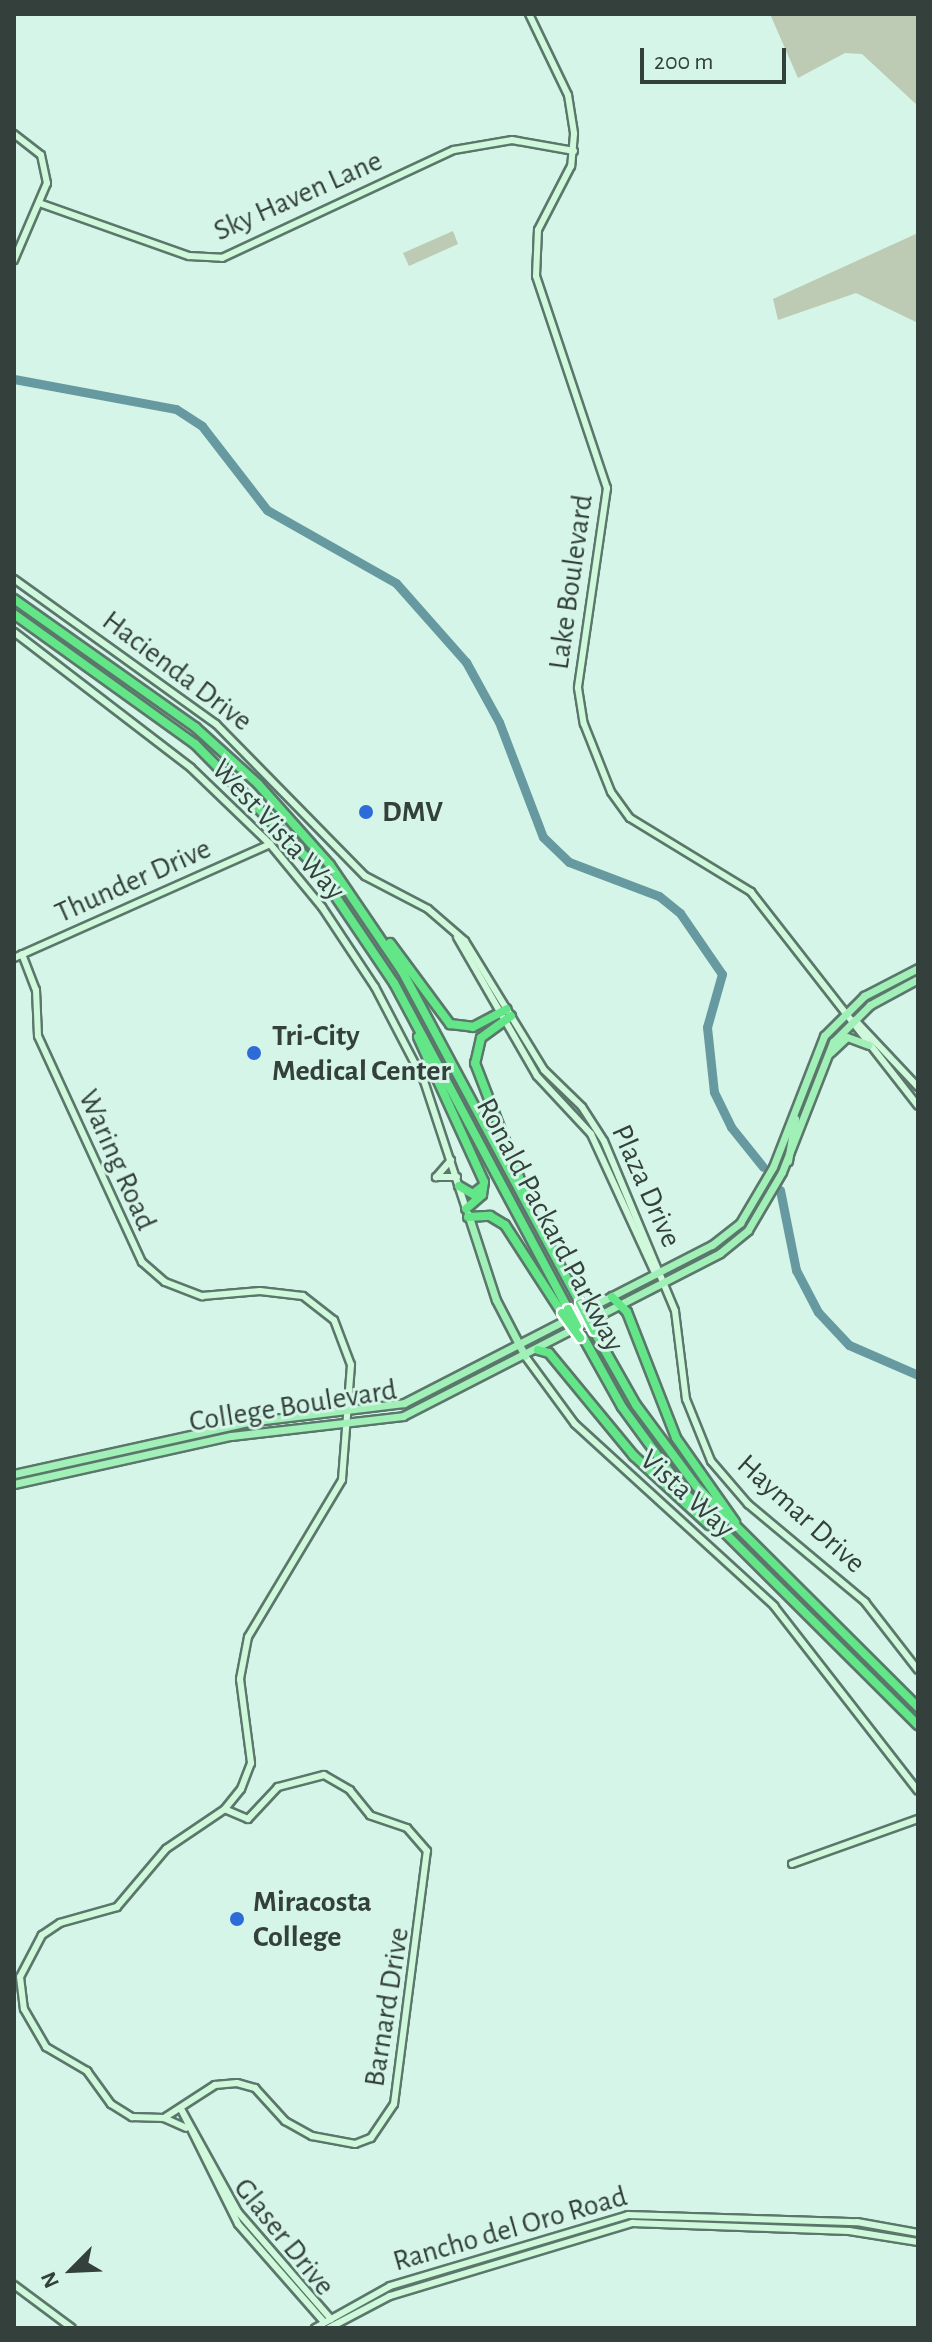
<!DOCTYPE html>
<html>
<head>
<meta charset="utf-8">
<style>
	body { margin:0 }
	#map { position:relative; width:932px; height:2342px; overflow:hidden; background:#d5f5e8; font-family:"Alegreya Sans",sans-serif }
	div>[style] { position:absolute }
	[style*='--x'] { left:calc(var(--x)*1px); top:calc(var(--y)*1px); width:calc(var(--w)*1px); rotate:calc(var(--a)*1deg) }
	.green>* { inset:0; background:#bdcab4 }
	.river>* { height:9px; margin:-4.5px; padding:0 4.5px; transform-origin:4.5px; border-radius:4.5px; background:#669aa0 }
	.roads { filter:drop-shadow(2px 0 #5b776c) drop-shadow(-2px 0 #5b776c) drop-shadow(0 2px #5b776c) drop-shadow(0 -2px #5b776c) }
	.secondary>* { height:6px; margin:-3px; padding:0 3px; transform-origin:3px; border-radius:3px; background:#d0f8db }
	.primary>* { height:7px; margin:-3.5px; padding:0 3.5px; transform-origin:3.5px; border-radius:3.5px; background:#a1f0b8 }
	.highway>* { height:8px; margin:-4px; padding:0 4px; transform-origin:4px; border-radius:4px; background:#62e688 }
	.bridges { filter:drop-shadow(2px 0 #fff) drop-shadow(-2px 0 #fff) drop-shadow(0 2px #fff) drop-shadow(0 -2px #fff) }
	.highway-bridge>* { height:8px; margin:-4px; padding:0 4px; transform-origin:4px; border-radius:4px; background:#62e688 }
	.dots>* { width:22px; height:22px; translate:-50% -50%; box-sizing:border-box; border:4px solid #d5f5e8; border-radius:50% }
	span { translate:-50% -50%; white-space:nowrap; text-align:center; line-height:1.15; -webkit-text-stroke:6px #d5f5e8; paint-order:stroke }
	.street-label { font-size:30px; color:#33403b }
	.poi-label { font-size:30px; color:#33403b; font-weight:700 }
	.left { translate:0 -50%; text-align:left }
	.frame { position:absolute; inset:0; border:16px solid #33403b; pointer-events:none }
	.north { position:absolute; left:32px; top:2230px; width:80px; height:80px; -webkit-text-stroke:6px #d5f5e8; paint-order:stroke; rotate:246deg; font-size:22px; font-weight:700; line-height:32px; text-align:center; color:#33403b }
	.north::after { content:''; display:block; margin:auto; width:28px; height:36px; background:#33403b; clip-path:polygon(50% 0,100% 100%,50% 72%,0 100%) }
	.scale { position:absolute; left:640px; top:48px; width:146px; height:36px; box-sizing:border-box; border:4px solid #33403b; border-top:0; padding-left:10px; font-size:24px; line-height:28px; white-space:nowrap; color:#33403b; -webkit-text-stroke:6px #d5f5e8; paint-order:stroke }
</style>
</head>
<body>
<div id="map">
	<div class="green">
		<i style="clip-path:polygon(770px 14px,918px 14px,918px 106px,862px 54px,845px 53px,798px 78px)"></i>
		<i style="clip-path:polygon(453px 231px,458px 244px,409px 266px,403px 253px)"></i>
		<i style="clip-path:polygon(918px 233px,918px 323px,856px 293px,778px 320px,773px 299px)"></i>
	</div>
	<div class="river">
		<i style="--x:14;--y:379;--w:165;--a:10.5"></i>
		<i style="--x:176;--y:409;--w:31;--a:33"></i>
		<i style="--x:202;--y:426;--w:106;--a:52.3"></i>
		<i style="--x:267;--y:510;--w:148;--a:29.5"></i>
		<i style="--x:396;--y:583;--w:106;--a:48.5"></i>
		<i style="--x:466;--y:662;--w:68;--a:61.2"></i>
		<i style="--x:499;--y:722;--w:123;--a:69.1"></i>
		<i style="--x:543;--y:837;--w:36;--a:44"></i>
		<i style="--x:569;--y:862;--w:96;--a:20.7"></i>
		<i style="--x:659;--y:896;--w:27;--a:39"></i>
		<i style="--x:680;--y:913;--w:74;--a:55.5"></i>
		<i style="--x:722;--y:974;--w:55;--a:105.8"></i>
		<i style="--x:707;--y:1027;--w:65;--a:83.9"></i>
		<i style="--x:714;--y:1092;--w:39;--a:64"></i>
		<i style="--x:731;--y:1127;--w:51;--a:51.3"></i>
		<i style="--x:780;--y:1190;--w:82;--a:78.7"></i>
		<i style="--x:796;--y:1270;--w:47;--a:62.4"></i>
		<i style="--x:818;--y:1312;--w:45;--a:46.8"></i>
		<i style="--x:849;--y:1345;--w:75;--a:23.5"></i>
	</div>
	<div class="roads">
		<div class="secondary">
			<i style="--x:529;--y:14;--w:90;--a:64.3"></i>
			<i style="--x:568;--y:95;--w:39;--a:81"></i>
			<i style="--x:574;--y:134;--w:32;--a:95"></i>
			<i style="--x:571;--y:166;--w:72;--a:117.3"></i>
			<i style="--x:538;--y:230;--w:46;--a:92.5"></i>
			<i style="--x:536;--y:276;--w:224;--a:71.5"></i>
			<i style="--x:607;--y:488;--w:202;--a:98.3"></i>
			<i style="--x:578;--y:688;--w:36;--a:81"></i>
			<i style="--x:584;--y:724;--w:73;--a:68.3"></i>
			<i style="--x:611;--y:792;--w:32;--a:54"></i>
			<i style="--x:630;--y:818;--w:142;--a:31.4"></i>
			<i style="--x:751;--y:892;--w:271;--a:52"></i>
			<i style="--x:14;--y:134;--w:34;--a:38"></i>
			<i style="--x:41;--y:155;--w:29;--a:78"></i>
			<i style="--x:47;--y:183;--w:84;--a:113.2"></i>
			<i style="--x:42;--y:204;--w:156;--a:19.5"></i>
			<i style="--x:189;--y:256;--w:33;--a:3"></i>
			<i style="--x:222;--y:258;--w:256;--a:-25"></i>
			<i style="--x:454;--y:150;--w:59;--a:-9.8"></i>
			<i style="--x:512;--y:140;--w:63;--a:10.1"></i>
			<i style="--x:14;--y:579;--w:249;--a:35.7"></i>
			<i style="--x:216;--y:724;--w:213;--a:45.6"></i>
			<i style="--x:365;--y:876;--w:71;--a:27.6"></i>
			<i style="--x:428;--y:909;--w:49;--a:40.9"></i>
			<i style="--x:465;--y:941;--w:151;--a:58.5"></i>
			<i style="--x:544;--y:1070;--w:53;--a:44.2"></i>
			<i style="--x:582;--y:1107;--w:40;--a:57.1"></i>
			<i style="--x:604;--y:1141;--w:184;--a:67.3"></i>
			<i style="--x:675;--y:1311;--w:89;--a:82.9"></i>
			<i style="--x:686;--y:1399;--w:67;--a:68"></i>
			<i style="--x:711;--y:1461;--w:57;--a:49.3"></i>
			<i style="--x:748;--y:1504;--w:153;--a:39.9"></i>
			<i style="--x:865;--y:1602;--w:86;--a:52.1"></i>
			<i style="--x:14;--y:632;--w:223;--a:37.5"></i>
			<i style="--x:191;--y:768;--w:110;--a:43.9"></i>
			<i style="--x:270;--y:844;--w:82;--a:50.5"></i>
			<i style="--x:322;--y:907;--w:96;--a:56.5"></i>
			<i style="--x:375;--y:987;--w:106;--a:62.5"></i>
			<i style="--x:424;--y:1081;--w:135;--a:71.8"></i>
			<i style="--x:457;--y:937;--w:160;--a:60.1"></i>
			<i style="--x:537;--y:1076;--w:79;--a:47"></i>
			<i style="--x:591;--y:1134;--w:155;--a:65.3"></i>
			<i style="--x:22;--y:954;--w:39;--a:69"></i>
			<i style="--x:36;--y:990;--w:46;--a:87.5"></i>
			<i style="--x:38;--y:1036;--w:249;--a:65.3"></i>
			<i style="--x:142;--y:1262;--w:30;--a:41"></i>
			<i style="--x:165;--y:1282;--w:40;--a:21"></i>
			<i style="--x:202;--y:1296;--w:58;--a:-4.9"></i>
			<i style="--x:260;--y:1291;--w:43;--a:6.6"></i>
			<i style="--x:303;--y:1296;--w:39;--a:38"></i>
			<i style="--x:334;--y:1320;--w:48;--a:69.3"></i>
			<i style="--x:351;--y:1365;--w:115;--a:94.5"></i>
			<i style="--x:342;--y:1480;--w:183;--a:120.9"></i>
			<i style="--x:248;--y:1637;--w:43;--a:100.8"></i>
			<i style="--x:240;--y:1679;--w:85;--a:82.5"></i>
			<i style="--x:251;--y:1763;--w:28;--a:111"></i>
			<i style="--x:241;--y:1789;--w:26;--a:129"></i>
			<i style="--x:225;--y:1809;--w:71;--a:145.9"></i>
			<i style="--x:166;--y:1849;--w:76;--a:130.2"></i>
			<i style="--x:117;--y:1907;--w:59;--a:164.3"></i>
			<i style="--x:60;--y:1923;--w:22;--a:146"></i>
			<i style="--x:42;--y:1935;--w:47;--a:117.6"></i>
			<i style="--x:20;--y:1977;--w:32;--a:83"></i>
			<i style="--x:24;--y:2009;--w:44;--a:59.9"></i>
			<i style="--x:46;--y:2047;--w:48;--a:30.3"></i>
			<i style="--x:87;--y:2071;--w:41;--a:54"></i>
			<i style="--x:111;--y:2104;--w:25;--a:32"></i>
			<i style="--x:132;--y:2117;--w:32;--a:2"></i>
			<i style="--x:164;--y:2118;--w:61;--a:-32.9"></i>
			<i style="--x:215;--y:2085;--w:22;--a:-5"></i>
			<i style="--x:237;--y:2083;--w:19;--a:16"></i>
			<i style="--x:255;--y:2088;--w:45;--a:47.7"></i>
			<i style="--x:285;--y:2121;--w:31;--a:29"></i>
			<i style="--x:312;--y:2136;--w:44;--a:10.5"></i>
			<i style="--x:355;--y:2144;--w:17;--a:-21"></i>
			<i style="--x:371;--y:2138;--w:41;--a:-55.9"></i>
			<i style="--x:394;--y:2104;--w:255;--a:-82.6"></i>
			<i style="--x:427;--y:1851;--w:30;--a:-131"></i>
			<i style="--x:407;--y:1828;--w:39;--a:-161"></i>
			<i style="--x:370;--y:1815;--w:32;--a:-129"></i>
			<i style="--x:350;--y:1790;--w:30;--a:-150"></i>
			<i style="--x:324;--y:1775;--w:48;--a:165.4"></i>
			<i style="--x:278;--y:1787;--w:44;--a:133.2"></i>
			<i style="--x:248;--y:1819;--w:25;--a:-157"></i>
			<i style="--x:14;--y:958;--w:280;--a:-24"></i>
			<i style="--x:855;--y:1020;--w:92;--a:46.8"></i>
			<i style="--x:451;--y:1160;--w:23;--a:131"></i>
			<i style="--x:436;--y:1177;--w:21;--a:0"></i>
			<i style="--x:525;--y:1356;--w:84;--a:53.7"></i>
			<i style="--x:575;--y:1424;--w:270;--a:42.4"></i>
			<i style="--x:774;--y:1606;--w:234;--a:52.1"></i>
			<i style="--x:792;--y:1864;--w:134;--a:-19.7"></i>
			<i style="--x:181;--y:2109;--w:128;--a:63.6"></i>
			<i style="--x:238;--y:2224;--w:130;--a:48.7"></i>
			<i style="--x:181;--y:2109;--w:118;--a:61"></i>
			<i style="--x:238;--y:2212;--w:142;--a:49"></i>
			<i style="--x:164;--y:2118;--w:24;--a:24"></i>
			<i style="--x:14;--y:2285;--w:72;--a:36.6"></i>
			<i style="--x:315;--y:2328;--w:86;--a:-29.2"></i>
			<i style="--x:390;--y:2286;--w:248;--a:-16.6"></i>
			<i style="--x:628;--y:2215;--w:229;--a:1.8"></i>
			<i style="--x:857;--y:2222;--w:62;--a:10.2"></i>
			<i style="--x:329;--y:2328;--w:69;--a:-27.7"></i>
			<i style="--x:390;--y:2296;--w:253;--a:-16.8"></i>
			<i style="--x:632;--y:2223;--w:217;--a:2.1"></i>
			<i style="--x:849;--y:2231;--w:70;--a:9.1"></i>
		</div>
		<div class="primary">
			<i style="--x:830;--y:1053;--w:23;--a:-43"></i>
			<i style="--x:847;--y:1037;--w:23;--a:20"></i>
			<i style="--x:788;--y:1161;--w:43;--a:-80.5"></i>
			<i style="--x:468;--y:1214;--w:90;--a:72"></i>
			<i style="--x:496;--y:1300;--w:63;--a:62.6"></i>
			<i style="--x:14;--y:1474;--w:240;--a:-12.5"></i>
			<i style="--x:248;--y:1422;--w:157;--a:-6.9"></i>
			<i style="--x:404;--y:1403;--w:346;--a:-27.2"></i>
			<i style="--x:712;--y:1245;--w:36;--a:-38"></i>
			<i style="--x:740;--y:1223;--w:65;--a:-59.5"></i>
			<i style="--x:773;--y:1167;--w:141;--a:-68.7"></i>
			<i style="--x:824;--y:1036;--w:57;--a:-45"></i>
			<i style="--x:864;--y:996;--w:61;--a:-27.4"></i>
			<i style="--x:14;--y:1484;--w:222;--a:-12.5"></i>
			<i style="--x:231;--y:1436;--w:173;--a:-6.6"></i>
			<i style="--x:403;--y:1416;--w:356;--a:-27.2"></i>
			<i style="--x:720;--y:1253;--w:36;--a:-39"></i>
			<i style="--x:748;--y:1230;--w:67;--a:-59.6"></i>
			<i style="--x:782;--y:1172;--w:140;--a:-68.6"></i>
			<i style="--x:833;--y:1042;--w:52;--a:-45"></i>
			<i style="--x:870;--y:1005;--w:55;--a:-28.4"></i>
		</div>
		<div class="highway">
			<i style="--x:14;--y:599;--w:222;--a:35.3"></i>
			<i style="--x:195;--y:727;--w:85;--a:42.1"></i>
			<i style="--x:258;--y:784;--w:108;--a:48.4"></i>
			<i style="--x:330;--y:865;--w:128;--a:55.8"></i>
			<i style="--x:402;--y:971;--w:377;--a:61.8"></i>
			<i style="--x:14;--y:614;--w:223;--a:35.7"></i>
			<i style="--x:195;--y:744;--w:171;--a:45.5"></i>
			<i style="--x:315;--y:866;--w:141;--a:56"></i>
			<i style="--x:394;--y:983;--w:370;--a:61.9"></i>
			<i style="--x:390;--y:943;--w:101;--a:53.5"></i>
			<i style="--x:450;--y:1024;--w:23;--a:7"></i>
			<i style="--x:473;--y:1027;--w:38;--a:-28"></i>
			<i style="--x:511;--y:1016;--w:37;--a:144"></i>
			<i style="--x:481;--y:1038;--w:26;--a:103"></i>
			<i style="--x:475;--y:1063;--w:145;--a:68.9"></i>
			<i style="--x:418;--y:1037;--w:159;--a:65.5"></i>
			<i style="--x:484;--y:1182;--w:13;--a:99"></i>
			<i style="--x:482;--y:1195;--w:21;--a:139"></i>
			<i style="--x:459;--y:1186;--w:16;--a:30"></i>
			<i style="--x:473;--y:1194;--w:11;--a:-38"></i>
			<i style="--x:468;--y:1217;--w:22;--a:-3"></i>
			<i style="--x:490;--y:1216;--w:17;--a:31"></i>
			<i style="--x:505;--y:1225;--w:105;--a:57.1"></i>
			<i style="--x:612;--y:1297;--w:21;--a:45"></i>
			<i style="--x:627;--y:1312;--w:135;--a:68.7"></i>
			<i style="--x:676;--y:1438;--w:103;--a:54.9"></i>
			<i style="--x:594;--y:1331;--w:85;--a:60.4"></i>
			<i style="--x:636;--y:1405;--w:102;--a:53.4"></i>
			<i style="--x:697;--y:1487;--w:312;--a:44.9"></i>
			<i style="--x:583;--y:1337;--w:80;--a:60.9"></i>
			<i style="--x:622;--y:1407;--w:107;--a:53.8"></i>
			<i style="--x:685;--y:1493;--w:329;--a:44.9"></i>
			<i style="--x:538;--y:1350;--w:11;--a:15"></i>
			<i style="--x:549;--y:1353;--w:134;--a:50.5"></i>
			<i style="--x:634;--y:1456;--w:102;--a:42.6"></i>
		</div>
	</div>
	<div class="bridges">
		<div class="highway-bridge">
			<i style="--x:580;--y:1303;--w:31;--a:63"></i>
			<i style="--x:568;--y:1309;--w:19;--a:62"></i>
			<i style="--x:562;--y:1313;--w:31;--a:54"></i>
		</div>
	</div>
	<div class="dots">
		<i style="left:366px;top:812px;background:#2d6bd8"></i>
		<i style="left:254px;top:1053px;background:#2d6bd8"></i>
		<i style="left:237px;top:1919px;background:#2d6bd8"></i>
	</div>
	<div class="street-label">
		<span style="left:298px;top:196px;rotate:-24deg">Sky Haven Lane</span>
		<span style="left:571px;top:582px;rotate:-82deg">Lake Boulevard</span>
		<span style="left:177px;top:671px;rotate:37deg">Hacienda Drive</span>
		<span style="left:278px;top:830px;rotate:47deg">West Vista Way</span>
		<span style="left:133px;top:881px;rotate:-24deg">Thunder Drive</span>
		<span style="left:117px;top:1160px;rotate:66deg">Waring Road</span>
		<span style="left:646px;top:1186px;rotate:66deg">Plaza Drive</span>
		<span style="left:550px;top:1225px;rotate:62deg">Ronald Packard Parkway</span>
		<span style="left:293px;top:1406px;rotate:-9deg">College Boulevard</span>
		<span style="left:687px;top:1494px;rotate:42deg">Vista Way</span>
		<span style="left:801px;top:1514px;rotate:42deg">Haymar Drive</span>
		<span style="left:387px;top:2007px;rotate:-81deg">Barnard Drive</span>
		<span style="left:510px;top:2229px;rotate:-16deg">Rancho del Oro Road</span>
		<span style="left:284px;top:2237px;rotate:51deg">Glaser Drive</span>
	</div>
	<div class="poi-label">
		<span class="left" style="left:382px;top:812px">DMV</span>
		<span class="left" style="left:272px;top:1053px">Tri-City<br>Medical Center</span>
		<span class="left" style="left:253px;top:1919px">Miracosta<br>College</span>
	</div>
	<div class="frame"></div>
	<div class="north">N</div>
	<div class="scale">200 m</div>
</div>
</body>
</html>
